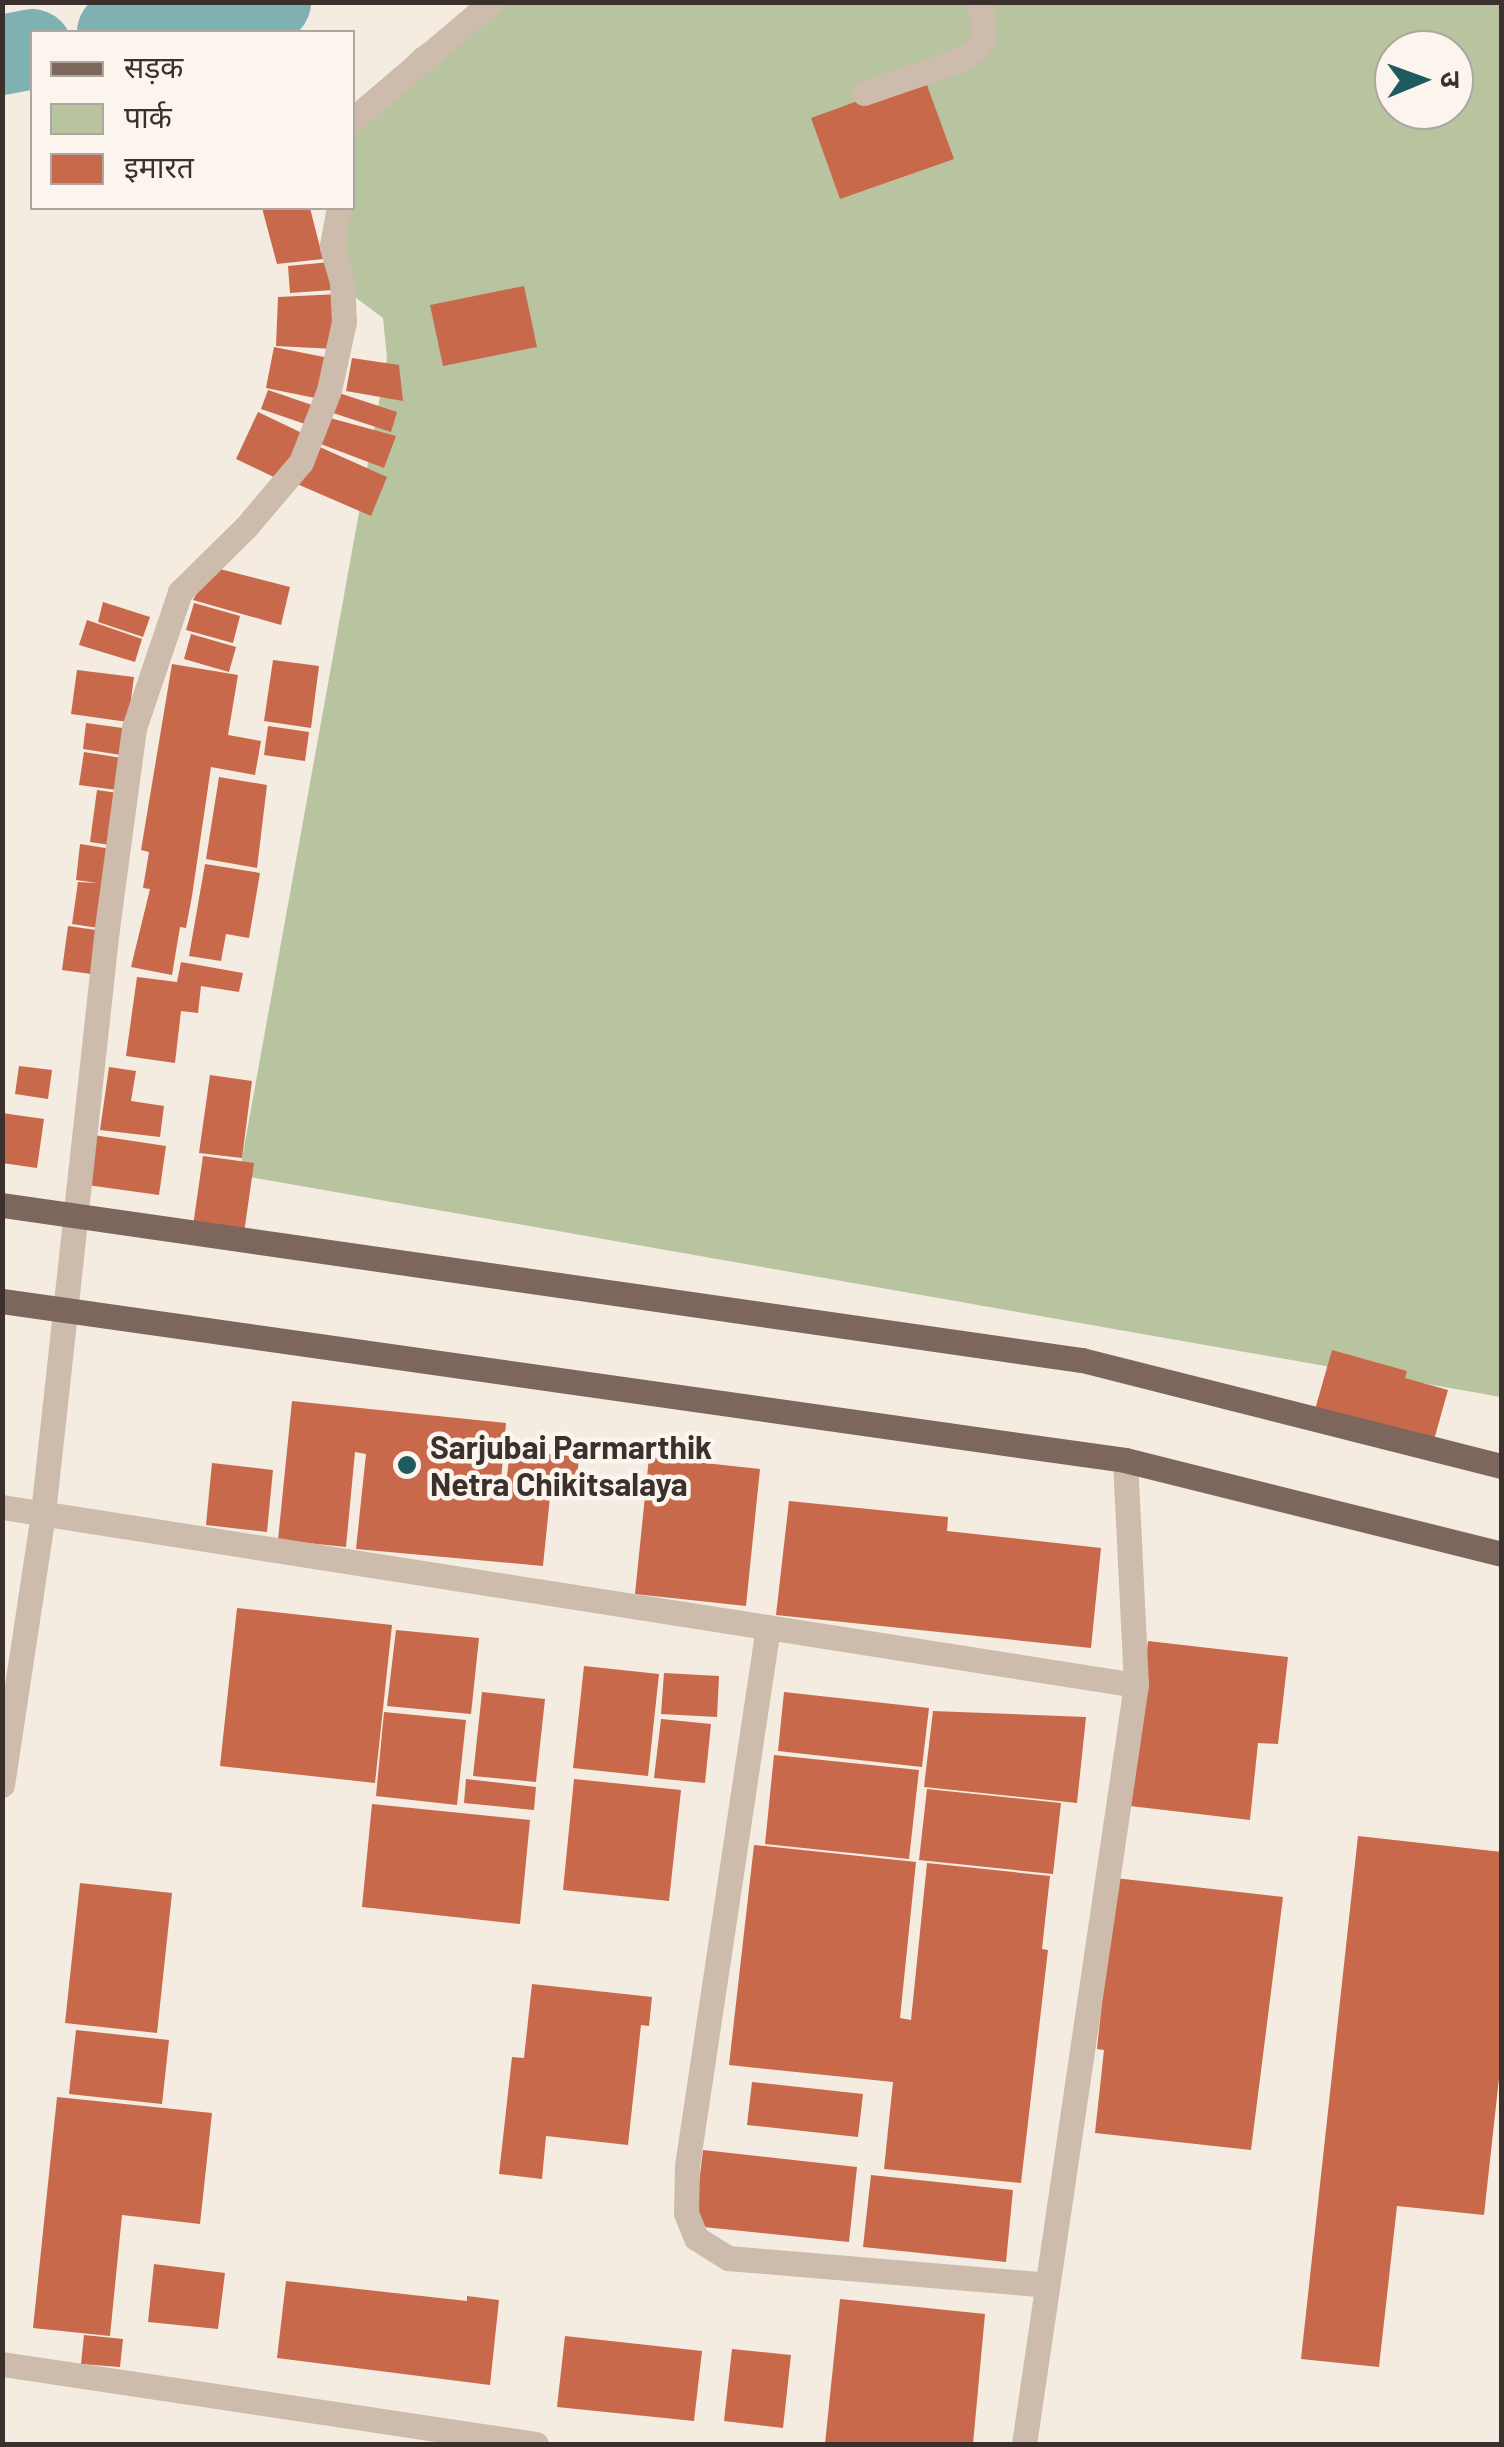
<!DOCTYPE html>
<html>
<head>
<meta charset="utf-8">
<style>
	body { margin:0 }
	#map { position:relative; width:1504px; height:2447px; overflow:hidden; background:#f4ebe1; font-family:Barlow,"Noto Sans Devanagari",sans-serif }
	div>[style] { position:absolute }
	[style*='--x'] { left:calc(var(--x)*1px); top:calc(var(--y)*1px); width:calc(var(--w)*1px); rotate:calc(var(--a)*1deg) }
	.green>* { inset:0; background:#b8c4a0 }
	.river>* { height:80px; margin:-40px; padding:0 40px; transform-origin:40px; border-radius:40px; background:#7fb0b2 }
	.building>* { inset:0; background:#c8694b }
	.minor>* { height:25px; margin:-12.5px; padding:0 12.5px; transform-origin:12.5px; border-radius:12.5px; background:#cdbbac }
	.major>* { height:25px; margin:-12.5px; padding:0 12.5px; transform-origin:12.5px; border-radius:12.5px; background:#7d675c }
	.dots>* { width:28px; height:28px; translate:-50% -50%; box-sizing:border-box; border:5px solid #fbf5ee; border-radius:50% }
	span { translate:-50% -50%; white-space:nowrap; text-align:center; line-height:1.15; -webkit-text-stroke:9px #fbf5ee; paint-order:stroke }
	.poi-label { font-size:32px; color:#3b302b; font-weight:700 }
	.left { translate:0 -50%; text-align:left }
	.frame { position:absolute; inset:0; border:5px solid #3b302b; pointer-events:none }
	.legend { position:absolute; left:30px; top:30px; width:325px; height:180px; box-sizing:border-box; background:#fbf5ee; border:2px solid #aea6a0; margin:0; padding:12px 18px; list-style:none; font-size:30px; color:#3b302b }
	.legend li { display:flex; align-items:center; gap:20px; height:50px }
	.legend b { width:50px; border:2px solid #aea6a0 }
	.north { position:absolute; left:1374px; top:30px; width:100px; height:100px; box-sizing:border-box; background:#fbf5ee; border:2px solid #aea6a0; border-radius:50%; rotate:89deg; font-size:28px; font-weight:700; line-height:40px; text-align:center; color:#3b302b }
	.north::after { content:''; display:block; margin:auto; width:35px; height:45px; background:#1f5a5e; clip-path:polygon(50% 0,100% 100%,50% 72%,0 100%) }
</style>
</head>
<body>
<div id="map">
	<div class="green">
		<i style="clip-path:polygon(evenodd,486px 2px,1501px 3px,1501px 1397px,239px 1175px,387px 358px,383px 318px,352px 295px,331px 208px,352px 208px,353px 110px,416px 49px,486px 2px,1394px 50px,1454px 50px,1454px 110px,1394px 110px,1394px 50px)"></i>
	</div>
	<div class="river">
		<i style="--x:117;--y:32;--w:157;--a:-11"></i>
		<i style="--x:2;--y:55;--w:31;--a:-11"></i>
	</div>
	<div class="building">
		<i style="clip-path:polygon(924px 77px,954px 159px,840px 199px,811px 118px)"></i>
		<i style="clip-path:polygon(262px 208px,310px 208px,323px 259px,277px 264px)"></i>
		<i style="clip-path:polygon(330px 262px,333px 290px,290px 293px,288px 266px)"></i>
		<i style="clip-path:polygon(524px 286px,537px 347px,443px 366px,430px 305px)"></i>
		<i style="clip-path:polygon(339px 294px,335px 349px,276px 346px,278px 297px)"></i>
		<i style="clip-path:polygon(274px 347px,329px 358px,315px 398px,266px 388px)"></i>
		<i style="clip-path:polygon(352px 358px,399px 365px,403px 401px,346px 391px)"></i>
		<i style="clip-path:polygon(268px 390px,312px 405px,305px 424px,261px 409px)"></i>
		<i style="clip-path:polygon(339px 393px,397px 412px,391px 432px,333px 413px)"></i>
		<i style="clip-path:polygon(258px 412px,302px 433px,280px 480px,236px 459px)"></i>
		<i style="clip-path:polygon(330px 418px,396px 436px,384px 468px,318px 443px)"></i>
		<i style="clip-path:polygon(313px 444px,387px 477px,371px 516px,297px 484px)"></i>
		<i style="clip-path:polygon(212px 567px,290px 587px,281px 625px,193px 600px)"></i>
		<i style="clip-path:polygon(103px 602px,150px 617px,143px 637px,98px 622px)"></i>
		<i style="clip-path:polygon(194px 603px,240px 616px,233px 643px,186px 630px)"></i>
		<i style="clip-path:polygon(87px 620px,142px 639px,135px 662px,79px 645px)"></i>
		<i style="clip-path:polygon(191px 634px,236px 647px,229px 672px,184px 659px)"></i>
		<i style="clip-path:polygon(273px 660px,319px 666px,311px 728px,264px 721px)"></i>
		<i style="clip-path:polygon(172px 664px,238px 675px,228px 735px,261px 741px,255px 775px,211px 767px,192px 896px,186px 928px,180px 927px,172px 975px,131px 967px,150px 889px,143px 888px,149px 852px,141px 850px)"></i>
		<i style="clip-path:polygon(77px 670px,134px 677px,128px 722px,71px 714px)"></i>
		<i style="clip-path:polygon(86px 723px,130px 729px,127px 756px,83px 749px)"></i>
		<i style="clip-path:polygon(268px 726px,309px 732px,305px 761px,264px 755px)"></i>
		<i style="clip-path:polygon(84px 752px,122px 758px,117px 790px,79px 785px)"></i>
		<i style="clip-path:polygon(219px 777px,267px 785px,257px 868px,206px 859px)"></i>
		<i style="clip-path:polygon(97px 790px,124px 794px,117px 846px,90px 842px)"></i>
		<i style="clip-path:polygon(80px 844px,112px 849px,99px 928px,72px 924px,78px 882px,98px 883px,76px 880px)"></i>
		<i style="clip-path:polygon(205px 864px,260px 873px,249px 938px,226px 934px,221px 961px,189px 956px)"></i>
		<i style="clip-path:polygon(68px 926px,96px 930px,91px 974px,62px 970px)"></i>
		<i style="clip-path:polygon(181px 962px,243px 973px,239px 992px,201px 986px,198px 1013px,181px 1011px,175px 1063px,126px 1056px,137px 977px,177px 982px)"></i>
		<i style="clip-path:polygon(19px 1066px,52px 1070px,48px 1099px,15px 1094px)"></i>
		<i style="clip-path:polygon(109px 1067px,136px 1071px,131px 1101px,164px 1106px,160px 1137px,100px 1130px)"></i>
		<i style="clip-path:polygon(210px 1075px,252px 1081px,242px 1158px,199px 1153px)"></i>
		<i style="clip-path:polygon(2px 1113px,44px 1119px,37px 1168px,2px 1163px)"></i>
		<i style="clip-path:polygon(93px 1135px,166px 1146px,159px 1195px,87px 1185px)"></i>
		<i style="clip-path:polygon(203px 1156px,254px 1163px,244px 1233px,193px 1226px)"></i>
		<i style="clip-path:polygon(1332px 1350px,1407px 1371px,1405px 1378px,1448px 1390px,1432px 1447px,1314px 1413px)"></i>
		<i style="clip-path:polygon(292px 1401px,506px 1423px,500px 1492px,505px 1493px,510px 1450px,579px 1457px,575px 1500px,550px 1497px,543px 1566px,356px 1549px,366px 1454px,355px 1452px,346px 1547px,278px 1540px)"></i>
		<i style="clip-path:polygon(649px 1457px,760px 1469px,746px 1606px,635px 1594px)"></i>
		<i style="clip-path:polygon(212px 1463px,273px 1470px,267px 1532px,206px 1525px)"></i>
		<i style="clip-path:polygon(789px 1501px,948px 1517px,947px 1531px,1101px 1548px,1091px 1648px,776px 1615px)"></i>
		<i style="clip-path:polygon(237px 1608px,392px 1625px,375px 1783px,220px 1766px)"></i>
		<i style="clip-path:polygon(396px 1630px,479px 1638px,471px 1714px,387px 1706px)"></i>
		<i style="clip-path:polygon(1148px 1641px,1288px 1657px,1278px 1744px,1258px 1743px,1250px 1820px,1130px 1806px)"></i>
		<i style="clip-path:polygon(584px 1666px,659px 1674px,648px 1776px,573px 1768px)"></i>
		<i style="clip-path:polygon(664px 1673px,719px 1676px,717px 1717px,661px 1714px)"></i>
		<i style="clip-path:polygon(482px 1692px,545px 1699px,536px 1782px,473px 1776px)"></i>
		<i style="clip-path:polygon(784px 1692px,929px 1708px,922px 1767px,778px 1751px)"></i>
		<i style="clip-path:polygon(933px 1711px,1086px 1717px,1077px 1803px,924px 1787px)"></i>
		<i style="clip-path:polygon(384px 1712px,466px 1720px,457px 1805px,376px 1796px)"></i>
		<i style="clip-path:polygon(661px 1719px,711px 1724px,705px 1783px,654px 1778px)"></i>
		<i style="clip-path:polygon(774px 1755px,919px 1770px,909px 1859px,765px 1844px)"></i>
		<i style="clip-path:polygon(466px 1779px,536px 1787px,534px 1810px,464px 1803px)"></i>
		<i style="clip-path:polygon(574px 1779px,681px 1790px,669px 1901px,563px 1890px)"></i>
		<i style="clip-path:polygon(927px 1789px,1061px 1803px,1053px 1874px,919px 1860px)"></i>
		<i style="clip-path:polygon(372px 1804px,530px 1820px,520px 1924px,362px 1907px)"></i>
		<i style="clip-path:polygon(1358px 1836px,1502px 1852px,1502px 2051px,1484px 2215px,1397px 2206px,1379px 2367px,1301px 2359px)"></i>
		<i style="clip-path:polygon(754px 1845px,916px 1862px,900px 2018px,911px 2020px,927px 1863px,1050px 1876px,1042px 1949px,1048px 1950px,1021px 2183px,884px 2169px,893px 2082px,729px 2065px)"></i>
		<i style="clip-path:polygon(1115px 1878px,1283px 1897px,1251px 2150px,1095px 2133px,1104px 2050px,1097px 2049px)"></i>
		<i style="clip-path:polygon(80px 1883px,172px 1893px,157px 2033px,65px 2023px)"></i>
		<i style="clip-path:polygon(532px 1984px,652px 1997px,649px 2026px,641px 2025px,628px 2145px,546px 2136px,542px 2179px,499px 2174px,512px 2057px,524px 2058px)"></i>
		<i style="clip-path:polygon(76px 2030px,169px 2040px,162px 2104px,69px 2094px)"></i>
		<i style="clip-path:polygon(752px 2082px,863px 2094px,858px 2137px,747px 2125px)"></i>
		<i style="clip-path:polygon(57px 2097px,212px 2113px,200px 2224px,122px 2215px,110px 2336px,33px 2328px)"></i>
		<i style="clip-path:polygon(703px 2150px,857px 2167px,849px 2242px,694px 2226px)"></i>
		<i style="clip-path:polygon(871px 2175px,1013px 2190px,1006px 2262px,863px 2247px)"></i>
		<i style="clip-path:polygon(154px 2264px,225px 2273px,218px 2329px,148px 2322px)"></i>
		<i style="clip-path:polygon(286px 2281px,467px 2301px,467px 2296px,499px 2300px,490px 2385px,277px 2358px)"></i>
		<i style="clip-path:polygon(840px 2299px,985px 2314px,973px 2444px,825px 2444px)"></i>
		<i style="clip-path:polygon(84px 2335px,123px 2339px,120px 2367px,81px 2364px)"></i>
		<i style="clip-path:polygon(565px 2336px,702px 2351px,694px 2421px,557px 2407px)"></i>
		<i style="clip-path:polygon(732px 2349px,791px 2355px,783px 2428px,724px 2421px)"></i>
	</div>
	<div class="minor">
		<i style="--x:864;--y:93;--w:102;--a:-19"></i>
		<i style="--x:960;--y:60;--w:21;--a:-35"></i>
		<i style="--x:977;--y:48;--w:14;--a:-60"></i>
		<i style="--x:984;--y:36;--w:34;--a:-98"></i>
		<i style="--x:352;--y:120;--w:182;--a:-40.3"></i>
		<i style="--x:2;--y:1507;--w:1148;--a:8.92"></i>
		<i style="--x:768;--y:1627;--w:545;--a:98.55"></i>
		<i style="--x:687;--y:2166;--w:47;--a:91.2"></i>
		<i style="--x:686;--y:2213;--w:27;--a:68"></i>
		<i style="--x:696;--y:2238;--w:38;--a:32"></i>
		<i style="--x:728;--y:2258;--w:320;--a:4.8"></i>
		<i style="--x:2;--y:1785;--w:275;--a:-81.4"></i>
		<i style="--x:43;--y:1513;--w:588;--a:-83.76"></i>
		<i style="--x:107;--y:928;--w:202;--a:-82.3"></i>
		<i style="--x:134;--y:728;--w:144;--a:-71.3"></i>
		<i style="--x:180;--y:592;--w:93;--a:-44.6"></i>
		<i style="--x:246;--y:527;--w:85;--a:-49.8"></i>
		<i style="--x:301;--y:462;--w:77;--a:-68.7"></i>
		<i style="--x:329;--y:390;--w:70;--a:-77.6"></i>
		<i style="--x:344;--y:322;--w:40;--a:-92.9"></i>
		<i style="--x:342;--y:282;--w:37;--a:-106"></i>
		<i style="--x:332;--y:246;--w:39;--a:-80"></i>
		<i style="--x:2;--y:2364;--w:540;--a:8.52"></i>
		<i style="--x:1024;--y:2444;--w:767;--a:-81.61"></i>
		<i style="--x:1136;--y:1685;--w:225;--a:-92.8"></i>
	</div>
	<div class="major">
		<i style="--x:2;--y:1205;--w:1091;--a:8.17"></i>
		<i style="--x:1082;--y:1360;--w:433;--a:14.2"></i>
		<i style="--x:2;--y:1301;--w:1134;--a:8.06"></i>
		<i style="--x:1125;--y:1460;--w:389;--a:14"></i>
	</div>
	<div class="dots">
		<i style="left:407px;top:1465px;background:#1f5a5e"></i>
	</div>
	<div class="poi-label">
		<span class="left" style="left:430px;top:1465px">Sarjubai Parmarthik<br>Netra Chikitsalaya</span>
	</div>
	<div class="frame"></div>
	<ul class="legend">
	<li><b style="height:12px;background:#7d675c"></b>सड़क</li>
	<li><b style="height:28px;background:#b8c4a0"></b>पार्क</li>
	<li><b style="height:28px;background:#c8694b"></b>इमारत</li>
	</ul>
	<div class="north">उ</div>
</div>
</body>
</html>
